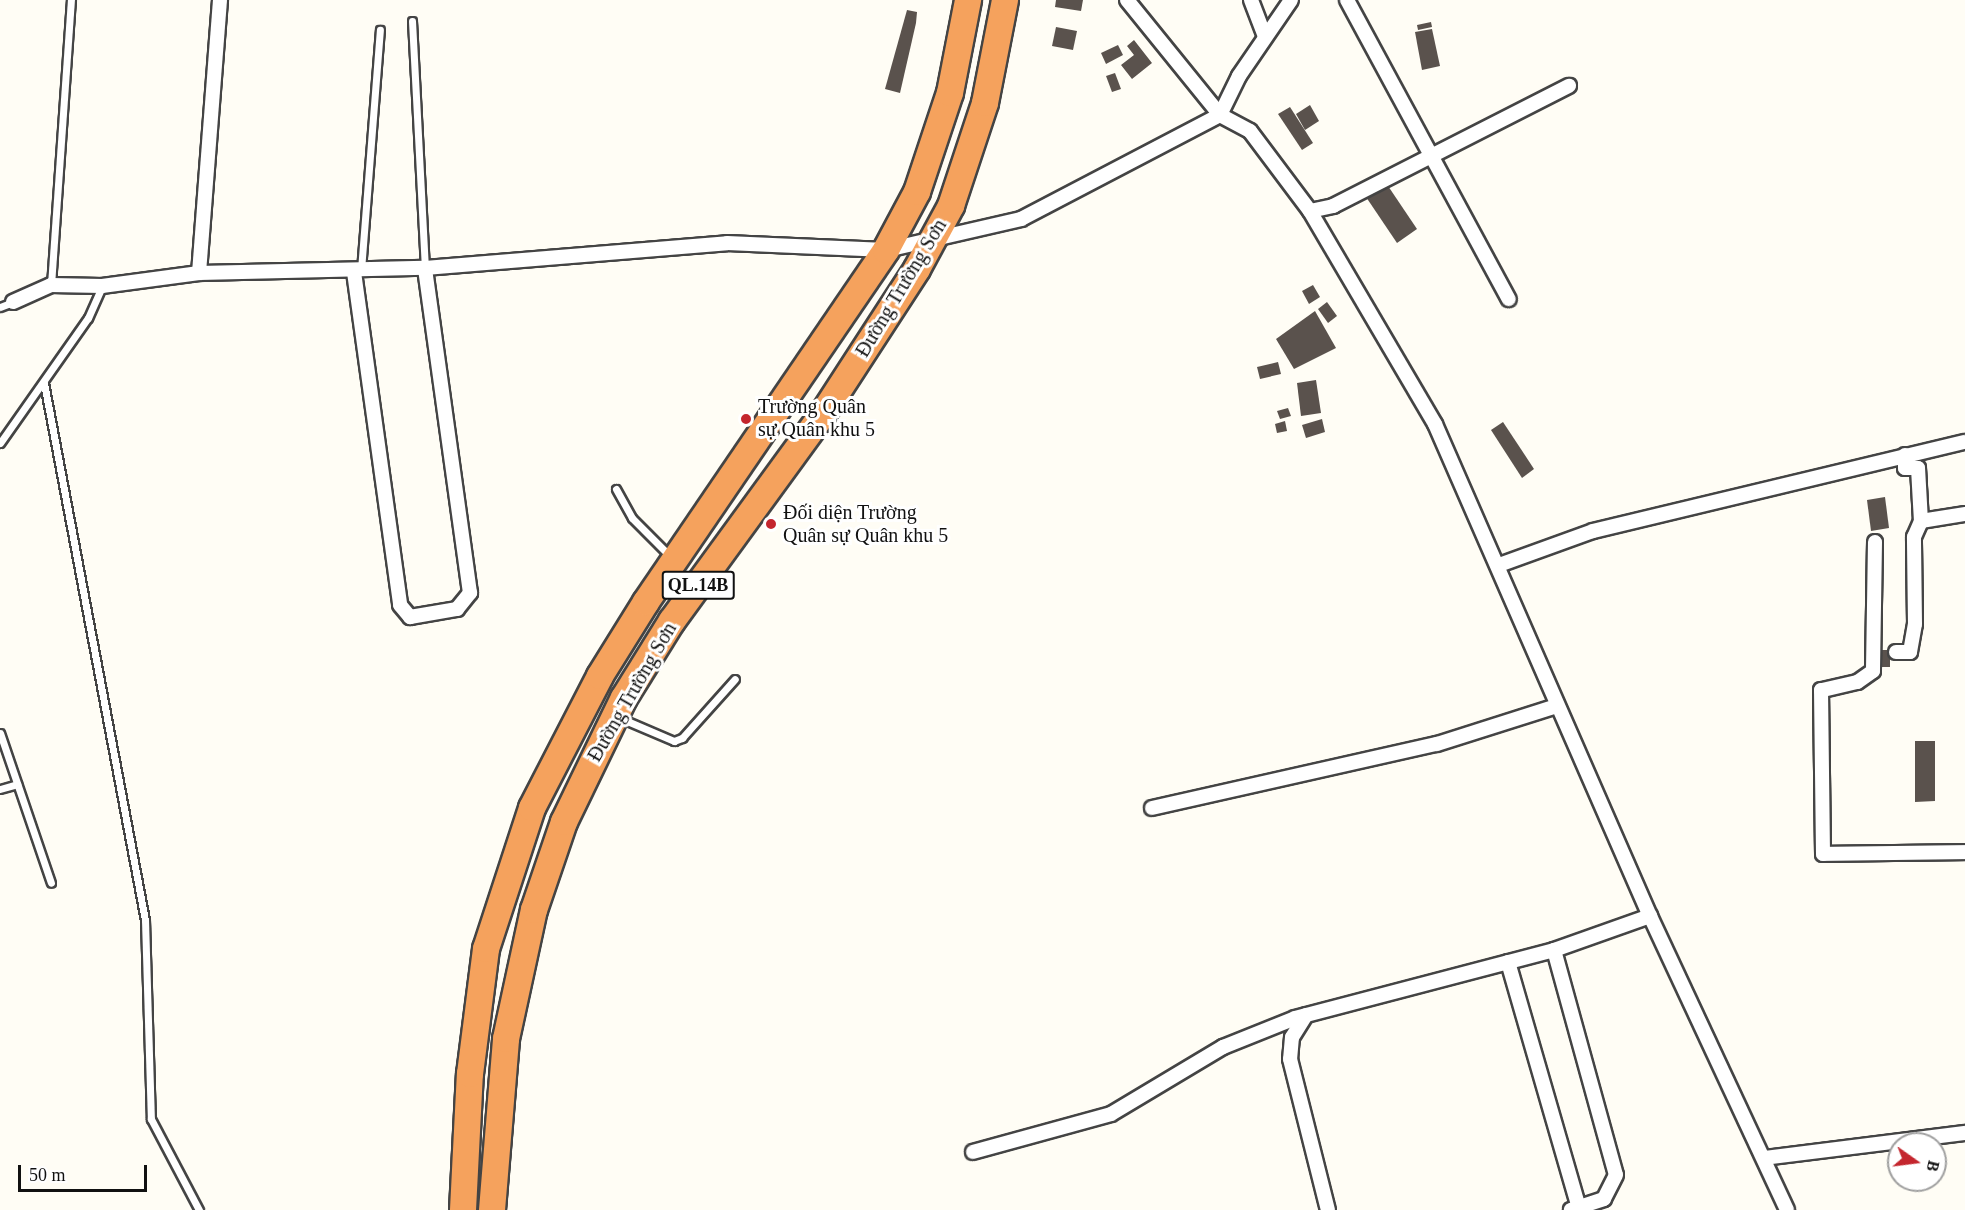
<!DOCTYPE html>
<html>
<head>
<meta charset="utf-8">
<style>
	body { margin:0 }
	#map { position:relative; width:1965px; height:1210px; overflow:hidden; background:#fffdf5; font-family:Georgia,serif }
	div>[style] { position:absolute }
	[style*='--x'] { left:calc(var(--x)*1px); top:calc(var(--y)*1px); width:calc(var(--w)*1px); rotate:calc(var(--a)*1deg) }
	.building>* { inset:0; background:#5a524d }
	.roads { filter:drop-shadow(2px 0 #444) drop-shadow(-2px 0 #444) drop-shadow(0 2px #444) drop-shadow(0 -2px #444) }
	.lane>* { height:7px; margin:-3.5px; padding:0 3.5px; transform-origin:3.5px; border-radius:3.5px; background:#fff }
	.street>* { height:14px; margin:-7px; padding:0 7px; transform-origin:7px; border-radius:7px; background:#fff }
	.highway>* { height:26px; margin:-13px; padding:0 13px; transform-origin:13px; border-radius:13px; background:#f5a25d }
	.dots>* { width:16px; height:16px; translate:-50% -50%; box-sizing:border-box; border:3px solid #fff; border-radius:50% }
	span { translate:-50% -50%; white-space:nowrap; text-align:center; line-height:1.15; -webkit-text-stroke:6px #fff; paint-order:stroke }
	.shield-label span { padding:2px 4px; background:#fff; border:2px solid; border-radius:4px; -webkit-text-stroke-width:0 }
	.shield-label { font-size:18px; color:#111; font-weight:700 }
	.street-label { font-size:20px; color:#111 }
	.poi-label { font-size:20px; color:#111 }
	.left { translate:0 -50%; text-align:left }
	.north { position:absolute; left:1887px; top:1132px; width:60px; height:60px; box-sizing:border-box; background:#fff; border:2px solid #a0a0a0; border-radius:50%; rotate:104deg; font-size:16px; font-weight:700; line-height:24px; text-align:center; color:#111 }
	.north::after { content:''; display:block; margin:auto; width:21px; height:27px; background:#c4262e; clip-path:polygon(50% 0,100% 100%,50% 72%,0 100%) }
	.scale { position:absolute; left:18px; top:1165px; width:129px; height:27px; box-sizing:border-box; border:3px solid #111; border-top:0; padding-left:8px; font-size:18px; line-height:21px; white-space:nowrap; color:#111; -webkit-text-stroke:4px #fff; paint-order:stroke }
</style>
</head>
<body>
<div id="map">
	<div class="building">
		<i style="clip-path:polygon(1056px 0,1083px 0,1081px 11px,1055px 7px)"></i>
		<i style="clip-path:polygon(907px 10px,917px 12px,916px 23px,900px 93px,885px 89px)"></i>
		<i style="clip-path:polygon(1431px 22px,1432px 27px,1418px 30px,1417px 25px)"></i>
		<i style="clip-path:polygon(1056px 27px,1077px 31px,1073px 50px,1052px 46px)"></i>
		<i style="clip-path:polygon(1432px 29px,1440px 66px,1422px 70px,1415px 32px)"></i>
		<i style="clip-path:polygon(1134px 40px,1152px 63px,1132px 79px,1121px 65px,1134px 55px,1127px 46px)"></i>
		<i style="clip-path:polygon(1118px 45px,1123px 55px,1106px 64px,1101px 53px)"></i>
		<i style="clip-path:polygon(1115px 73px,1121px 89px,1112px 92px,1106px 76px)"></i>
		<i style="clip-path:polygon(1310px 105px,1319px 121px,1305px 130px,1296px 114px)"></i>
		<i style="clip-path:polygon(1290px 107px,1313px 143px,1302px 150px,1278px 114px)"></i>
		<i style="clip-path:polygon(1384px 180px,1417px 229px,1397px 243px,1364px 194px)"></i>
		<i style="clip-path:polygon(1313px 285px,1320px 297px,1309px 304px,1302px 291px)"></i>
		<i style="clip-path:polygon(1327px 302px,1337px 316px,1328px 323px,1318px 309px)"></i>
		<i style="clip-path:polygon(1315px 311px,1336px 348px,1294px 369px,1276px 339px)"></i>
		<i style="clip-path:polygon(1278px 362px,1281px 374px,1260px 379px,1257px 367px)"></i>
		<i style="clip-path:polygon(1316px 380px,1321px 413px,1301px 416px,1297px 383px)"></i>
		<i style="clip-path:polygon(1288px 408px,1291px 416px,1280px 419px,1277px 411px)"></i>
		<i style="clip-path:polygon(1322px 419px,1325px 432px,1306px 438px,1302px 425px)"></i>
		<i style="clip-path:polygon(1285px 421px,1287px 431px,1277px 433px,1275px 424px)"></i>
		<i style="clip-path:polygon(1503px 422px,1534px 469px,1522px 478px,1491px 430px)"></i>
		<i style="clip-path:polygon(1885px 497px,1889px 528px,1871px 531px,1867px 500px)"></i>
		<i style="clip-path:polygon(1880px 650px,1890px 650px,1890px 667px,1880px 667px)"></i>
		<i style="clip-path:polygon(1915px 741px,1935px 741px,1935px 801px,1915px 802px)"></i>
	</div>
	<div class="roads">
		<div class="lane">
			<i style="--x:412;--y:21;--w:247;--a:87"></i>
			<i style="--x:361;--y:270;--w:241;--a:-85.5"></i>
			<i style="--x:51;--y:285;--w:286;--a:-86"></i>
			<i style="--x:0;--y:307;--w:14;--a:-21"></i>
			<i style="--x:44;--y:383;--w:546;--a:79.35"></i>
			<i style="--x:145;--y:920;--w:199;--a:88.3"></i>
			<i style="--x:151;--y:1119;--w:103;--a:62.2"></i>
			<i style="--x:0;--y:443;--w:153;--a:-54.9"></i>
			<i style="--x:88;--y:318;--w:35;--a:-66"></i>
			<i style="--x:616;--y:489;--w:33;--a:61"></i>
			<i style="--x:632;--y:518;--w:54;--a:45"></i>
			<i style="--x:620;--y:718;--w:59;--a:23.1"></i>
			<i style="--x:674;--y:741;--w:9;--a:-21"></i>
			<i style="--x:682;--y:738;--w:79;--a:-48.1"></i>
			<i style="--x:0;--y:733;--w:158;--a:71.2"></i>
			<i style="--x:0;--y:789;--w:18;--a:-16"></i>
		</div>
		<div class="street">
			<i style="--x:1127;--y:0;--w:148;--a:51"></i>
			<i style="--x:1220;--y:115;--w:43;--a:-64"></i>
			<i style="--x:1239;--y:76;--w:92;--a:-55.6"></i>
			<i style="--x:1251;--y:0;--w:39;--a:69"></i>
			<i style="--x:1347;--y:0;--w:340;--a:61.6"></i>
			<i style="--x:1310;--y:211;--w:24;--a:-12"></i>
			<i style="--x:1333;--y:206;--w:265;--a:-27"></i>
			<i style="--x:354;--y:272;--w:336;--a:82.1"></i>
			<i style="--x:400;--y:605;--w:16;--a:50"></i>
			<i style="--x:410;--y:617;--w:48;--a:-9.7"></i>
			<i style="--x:457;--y:609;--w:21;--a:-51"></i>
			<i style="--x:470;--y:593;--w:328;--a:-97.9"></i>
			<i style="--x:199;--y:273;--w:274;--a:-85.6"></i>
			<i style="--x:13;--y:302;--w:42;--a:-24.1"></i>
			<i style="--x:51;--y:285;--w:51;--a:1.1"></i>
			<i style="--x:102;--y:286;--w:98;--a:-7.6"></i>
			<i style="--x:199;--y:273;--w:226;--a:-1.3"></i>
			<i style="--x:425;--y:268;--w:303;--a:-4.7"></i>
			<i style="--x:727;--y:243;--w:159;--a:2.5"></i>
			<i style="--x:886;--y:250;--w:139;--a:-12.9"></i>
			<i style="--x:1021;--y:219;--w:225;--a:-27.6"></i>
			<i style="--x:1220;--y:115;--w:34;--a:28"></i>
			<i style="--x:1250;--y:131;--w:100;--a:53.1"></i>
			<i style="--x:1310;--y:211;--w:247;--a:59.6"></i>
			<i style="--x:1435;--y:424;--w:537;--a:66.4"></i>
			<i style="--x:1650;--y:916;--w:324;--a:65"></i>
			<i style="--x:1905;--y:455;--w:13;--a:90"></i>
			<i style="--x:1905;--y:468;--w:13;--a:0"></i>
			<i style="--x:1918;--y:468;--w:53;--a:86.8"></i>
			<i style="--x:1921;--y:521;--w:45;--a:-9"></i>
			<i style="--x:1875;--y:542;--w:129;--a:90.9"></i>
			<i style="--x:1873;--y:671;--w:19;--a:145"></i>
			<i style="--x:1857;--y:682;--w:37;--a:167"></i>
			<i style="--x:1821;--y:690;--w:164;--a:89.3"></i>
			<i style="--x:1823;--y:854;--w:142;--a:-0.8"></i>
			<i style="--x:1499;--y:565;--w:100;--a:-19.9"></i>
			<i style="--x:1593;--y:531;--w:382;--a:-13.5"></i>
			<i style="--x:1896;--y:652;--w:14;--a:0"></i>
			<i style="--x:1910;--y:652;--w:28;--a:-80"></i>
			<i style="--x:1915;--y:624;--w:87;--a:-90.7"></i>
			<i style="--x:1914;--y:537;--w:17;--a:-66"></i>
			<i style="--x:1152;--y:808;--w:292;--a:-12.7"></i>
			<i style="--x:1437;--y:744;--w:126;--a:-17.6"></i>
			<i style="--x:1554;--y:950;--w:233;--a:74.6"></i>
			<i style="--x:1616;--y:1175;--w:27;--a:117"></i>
			<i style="--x:1604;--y:1199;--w:35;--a:162"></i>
			<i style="--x:1508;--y:962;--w:256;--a:73.9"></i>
			<i style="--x:1306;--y:1015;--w:26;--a:122"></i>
			<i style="--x:1292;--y:1037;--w:22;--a:95"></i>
			<i style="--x:1290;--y:1059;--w:156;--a:75.9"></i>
			<i style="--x:973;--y:1152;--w:143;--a:-15.4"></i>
			<i style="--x:1111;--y:1114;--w:131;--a:-30.9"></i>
			<i style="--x:1223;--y:1047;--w:78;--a:-21.9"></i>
			<i style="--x:1295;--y:1018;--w:268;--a:-14.7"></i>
			<i style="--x:1554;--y:950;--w:102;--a:-19.5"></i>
			<i style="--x:1764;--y:1158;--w:203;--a:-7.1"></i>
		</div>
		<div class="highway">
			<i style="--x:463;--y:1210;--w:136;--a:-87.1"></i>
			<i style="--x:470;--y:1074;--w:126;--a:-82.7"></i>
			<i style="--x:486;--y:949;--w:148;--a:-71.9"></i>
			<i style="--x:532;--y:808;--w:148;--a:-62.7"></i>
			<i style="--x:600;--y:676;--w:87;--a:-58.1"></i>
			<i style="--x:646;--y:602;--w:426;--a:-55.7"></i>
			<i style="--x:886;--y:250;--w:66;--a:-61.9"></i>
			<i style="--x:917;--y:192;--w:104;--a:-71.6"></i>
			<i style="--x:950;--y:93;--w:95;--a:-79"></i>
			<i style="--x:492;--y:1210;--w:172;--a:-85.3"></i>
			<i style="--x:506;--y:1039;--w:132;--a:-77.8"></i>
			<i style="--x:534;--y:910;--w:93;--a:-71.2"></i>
			<i style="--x:564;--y:822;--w:138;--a:-64.2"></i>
			<i style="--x:624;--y:698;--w:91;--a:-58.1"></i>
			<i style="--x:672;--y:621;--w:253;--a:-53.9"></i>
			<i style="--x:821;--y:417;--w:176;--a:-57"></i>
			<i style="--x:917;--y:269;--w:72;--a:-61.6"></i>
			<i style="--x:951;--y:206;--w:108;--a:-71.7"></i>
			<i style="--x:985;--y:103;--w:105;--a:-79"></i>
		</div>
	</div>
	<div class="dots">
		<i style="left:746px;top:419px;background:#c4262e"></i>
		<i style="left:771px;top:524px;background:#c4262e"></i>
	</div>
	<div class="shield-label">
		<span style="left:698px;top:585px">QL.14B</span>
	</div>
	<div class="street-label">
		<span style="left:901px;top:288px;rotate:-59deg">Đường Trường Sơn</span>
		<span style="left:632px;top:692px;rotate:-60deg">Đường Trường Sơn</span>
	</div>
	<div class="poi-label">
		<span class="left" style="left:758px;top:418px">Trường Quân<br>sự Quân khu 5</span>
		<span class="left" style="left:783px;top:524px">Đối diện Trường<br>Quân sự Quân khu 5</span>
	</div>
	<div class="north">B</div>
	<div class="scale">50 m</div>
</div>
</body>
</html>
